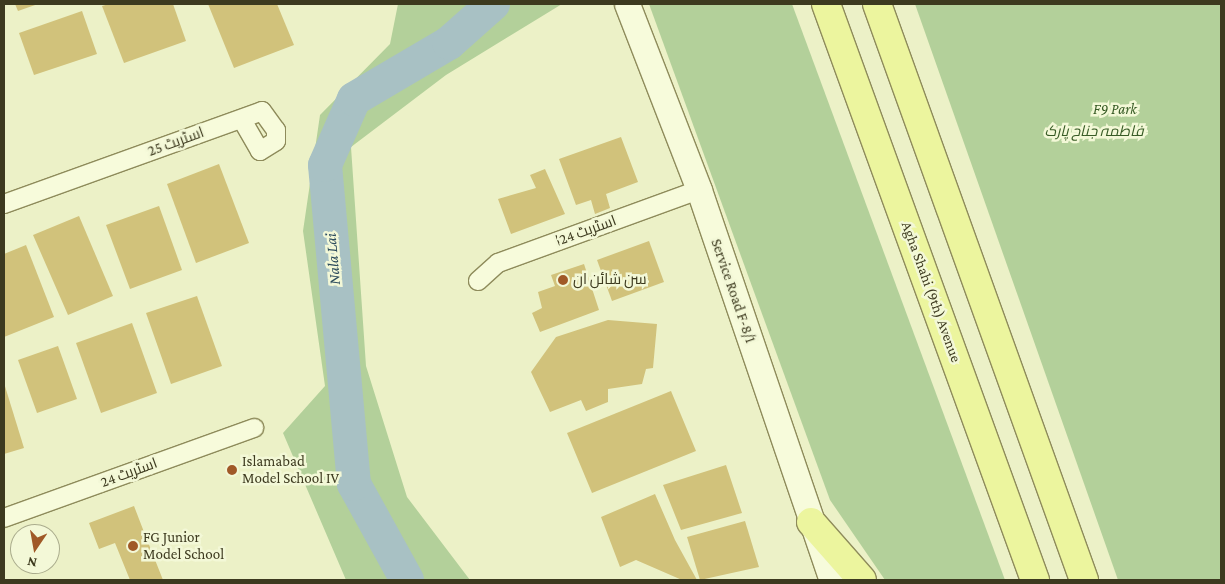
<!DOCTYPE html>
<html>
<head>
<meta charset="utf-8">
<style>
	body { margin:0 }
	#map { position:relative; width:1225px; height:584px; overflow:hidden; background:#ecf1c7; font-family:"Crimson Pro",Cairo,serif }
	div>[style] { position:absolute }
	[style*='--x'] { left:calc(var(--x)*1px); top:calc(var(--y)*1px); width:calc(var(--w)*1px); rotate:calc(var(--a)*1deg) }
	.green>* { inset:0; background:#b3d09a }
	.river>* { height:34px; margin:-17px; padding:0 17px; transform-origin:17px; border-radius:17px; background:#a8c1c4 }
	.building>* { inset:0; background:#d1c27b }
	.roads { filter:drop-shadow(1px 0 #8e8b5b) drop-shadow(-1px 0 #8e8b5b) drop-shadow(0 1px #8e8b5b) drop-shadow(0 -1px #8e8b5b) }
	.street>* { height:18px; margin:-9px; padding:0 9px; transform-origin:9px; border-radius:9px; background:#f7fbdb }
	.secondary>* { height:25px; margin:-12.5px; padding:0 12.5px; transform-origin:12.5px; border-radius:12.5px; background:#f7fbdb }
	.primary>* { height:28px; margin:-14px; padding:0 14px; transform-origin:14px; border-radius:14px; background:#ecf59e }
	.dots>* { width:14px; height:14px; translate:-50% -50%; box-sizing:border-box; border:2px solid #f3f8d7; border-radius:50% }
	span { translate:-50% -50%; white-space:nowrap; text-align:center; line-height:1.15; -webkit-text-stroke:5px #f3f8d7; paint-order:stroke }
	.park-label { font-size:15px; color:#375b25; font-style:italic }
	.street-label { font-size:15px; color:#3d3a1f }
	.poi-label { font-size:15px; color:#3d3a1f }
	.left { translate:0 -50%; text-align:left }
	.water-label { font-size:16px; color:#2e4d5e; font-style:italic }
	.frame { position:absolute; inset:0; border:5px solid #3d3a1f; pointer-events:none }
	.north { position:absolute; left:10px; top:524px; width:50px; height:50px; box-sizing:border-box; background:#f3f8d7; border:1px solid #aaac8d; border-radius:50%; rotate:192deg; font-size:14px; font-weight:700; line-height:20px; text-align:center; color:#3d3a1f }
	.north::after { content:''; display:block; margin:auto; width:18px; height:22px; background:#a05927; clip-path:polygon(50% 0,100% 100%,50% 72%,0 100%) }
</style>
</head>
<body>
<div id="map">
	<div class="green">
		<i style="clip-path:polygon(398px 4px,562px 4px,446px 75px,351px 147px,366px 366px,407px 497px,470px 580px,346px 580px,283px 433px,325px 386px,303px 231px,320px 115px,390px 44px)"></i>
		<i style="clip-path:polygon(649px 4px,792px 4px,1005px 580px,885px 580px,830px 500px)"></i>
		<i style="clip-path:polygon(915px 4px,1221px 4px,1221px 580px,1118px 580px)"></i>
	</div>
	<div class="river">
		<i style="--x:407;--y:580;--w:110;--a:-118.9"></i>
		<i style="--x:354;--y:484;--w:320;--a:-95.2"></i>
		<i style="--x:325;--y:165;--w:72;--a:-66.3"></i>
		<i style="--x:354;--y:99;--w:110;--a:-30.5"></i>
		<i style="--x:449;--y:43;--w:59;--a:-41.6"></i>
	</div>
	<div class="building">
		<i style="clip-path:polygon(15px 4px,38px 4px,18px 11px)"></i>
		<i style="clip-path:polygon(109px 4px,173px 4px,186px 41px,124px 63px,102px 6px)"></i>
		<i style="clip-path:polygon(208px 4px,277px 4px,294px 45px,234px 68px)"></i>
		<i style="clip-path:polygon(82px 11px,97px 54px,34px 75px,19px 33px)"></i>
		<i style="clip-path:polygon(621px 137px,638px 182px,606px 194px,610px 208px,595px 214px,591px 200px,576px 205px,559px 159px)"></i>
		<i style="clip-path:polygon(219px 164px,249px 243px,196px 263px,167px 184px)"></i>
		<i style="clip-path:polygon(545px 169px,565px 214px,511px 234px,498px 199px,536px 188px,530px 175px)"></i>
		<i style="clip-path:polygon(159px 206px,182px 270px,130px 289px,106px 225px)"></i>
		<i style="clip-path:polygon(79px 216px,113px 296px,68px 315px,33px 235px)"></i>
		<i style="clip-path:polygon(649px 241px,664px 282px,612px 301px,597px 260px)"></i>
		<i style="clip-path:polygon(26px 245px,54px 317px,4px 337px,4px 254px)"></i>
		<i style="clip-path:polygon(584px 264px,599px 310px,540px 332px,532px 313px,542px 308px,538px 292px,555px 286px,551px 275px)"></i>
		<i style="clip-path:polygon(197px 296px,222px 366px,171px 384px,146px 313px)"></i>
		<i style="clip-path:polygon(608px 320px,657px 324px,653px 368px,646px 369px,642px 384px,608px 389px,608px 402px,586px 411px,581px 400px,550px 412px,531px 372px,556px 337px)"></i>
		<i style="clip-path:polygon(132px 323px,157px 393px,101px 413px,76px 343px)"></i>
		<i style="clip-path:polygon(58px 346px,77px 399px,37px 413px,18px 360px)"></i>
		<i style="clip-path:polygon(4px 383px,24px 448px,4px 454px)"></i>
		<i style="clip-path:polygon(671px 391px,696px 451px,592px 493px,567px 433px)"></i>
		<i style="clip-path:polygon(726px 465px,742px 513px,681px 530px,663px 485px)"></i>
		<i style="clip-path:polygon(655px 494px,675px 540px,697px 580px,682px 580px,636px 560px,620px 567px,601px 517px)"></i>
		<i style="clip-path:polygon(134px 506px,144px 532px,163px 580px,130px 580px,115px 543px,99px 549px,89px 523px)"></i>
		<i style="clip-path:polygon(745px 521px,759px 567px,700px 580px,687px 537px)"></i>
	</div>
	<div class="roads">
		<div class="street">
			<i style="--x:4;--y:204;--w:274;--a:-19.8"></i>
			<i style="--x:262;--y:111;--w:24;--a:54"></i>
			<i style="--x:276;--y:130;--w:11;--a:90"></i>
			<i style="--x:276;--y:141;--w:19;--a:148"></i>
			<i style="--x:260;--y:151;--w:36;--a:-120"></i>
			<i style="--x:478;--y:281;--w:27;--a:-42"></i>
			<i style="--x:498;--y:263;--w:214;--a:-20"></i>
			<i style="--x:4;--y:518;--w:266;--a:-19.8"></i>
		</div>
		<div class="secondary">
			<i style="--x:627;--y:4;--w:199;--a:68.8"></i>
			<i style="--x:699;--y:190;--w:412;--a:71.2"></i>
		</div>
		<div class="primary">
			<i style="--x:826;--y:4;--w:613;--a:70.06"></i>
			<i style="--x:877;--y:4;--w:612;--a:70.23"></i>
			<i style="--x:811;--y:522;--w:77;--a:48.7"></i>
		</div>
	</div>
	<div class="dots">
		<i style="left:563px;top:280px;background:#a05927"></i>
		<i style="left:232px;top:470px;background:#a05927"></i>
		<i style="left:133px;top:546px;background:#a05927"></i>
	</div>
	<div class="park-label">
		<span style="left:1115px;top:110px">F9 Park</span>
		<span style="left:1094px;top:132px">فاطمہ جناح پارک</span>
	</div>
	<div class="street-label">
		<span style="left:176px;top:142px;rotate:-20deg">اسٹریٹ 25</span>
		<span style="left:586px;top:231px;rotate:-20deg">اسٹریٹ 24ا</span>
		<span style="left:733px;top:291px;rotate:71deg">Service Road F-8/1</span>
		<span style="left:931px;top:292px;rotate:70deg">Agha Shahi (9th) Avenue</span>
		<span style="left:129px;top:473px;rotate:-20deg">اسٹریٹ 24</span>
	</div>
	<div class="poi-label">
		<span class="left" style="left:573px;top:280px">سن شائن ان</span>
		<span class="left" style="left:242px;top:470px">Islamabad<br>Model School IV</span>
		<span class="left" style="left:143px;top:546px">FG Junior<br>Model School</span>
	</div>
	<div class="water-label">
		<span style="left:333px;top:259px;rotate:-95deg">Nala Lai</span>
	</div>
	<div class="frame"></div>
	<div class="north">N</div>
</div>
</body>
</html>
